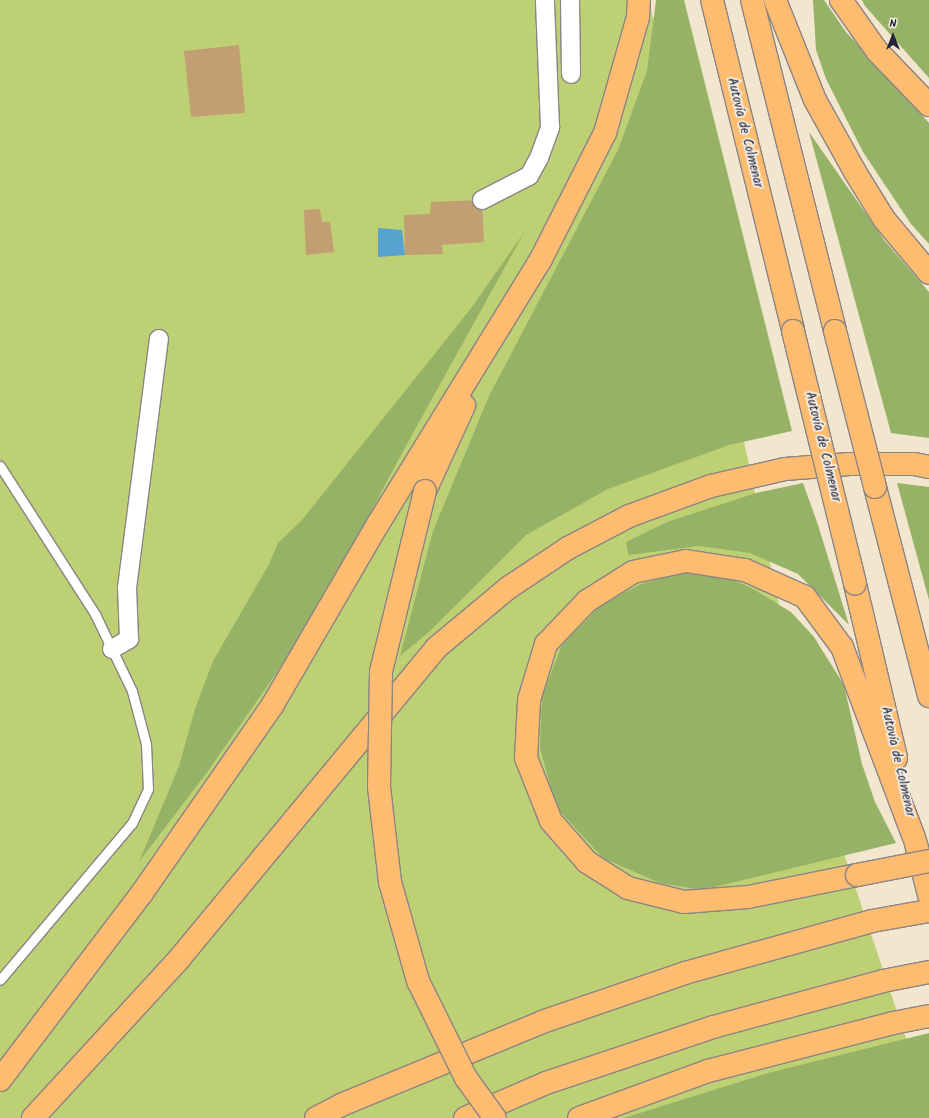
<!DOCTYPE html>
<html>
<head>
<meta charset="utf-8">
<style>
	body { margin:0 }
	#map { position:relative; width:929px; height:1118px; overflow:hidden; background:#f3e6ce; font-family:Kalam,sans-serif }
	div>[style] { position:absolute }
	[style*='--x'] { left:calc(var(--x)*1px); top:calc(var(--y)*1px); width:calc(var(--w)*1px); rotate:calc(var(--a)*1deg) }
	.green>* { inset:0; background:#bed074 }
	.forest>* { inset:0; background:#96b266 }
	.water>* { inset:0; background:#57a3d0 }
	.building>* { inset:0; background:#c29f73 }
	.roads { filter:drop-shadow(1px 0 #8a8484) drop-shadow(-1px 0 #8a8484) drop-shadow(0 1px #8a8484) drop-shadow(0 -1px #8a8484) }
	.service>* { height:9px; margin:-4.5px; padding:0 4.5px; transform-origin:4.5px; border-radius:4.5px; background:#fff }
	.minor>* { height:18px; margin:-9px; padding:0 9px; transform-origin:9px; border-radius:9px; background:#fff }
	.motorway>* { height:22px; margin:-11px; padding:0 11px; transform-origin:11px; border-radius:11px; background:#febc70 }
	.bridges { filter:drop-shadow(1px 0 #8a8484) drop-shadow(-1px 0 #8a8484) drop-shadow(0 1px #8a8484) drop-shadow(0 -1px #8a8484) }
	.motorway-bridge>* { height:22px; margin:-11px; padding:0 11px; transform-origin:11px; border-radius:11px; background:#febc70 }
	span { translate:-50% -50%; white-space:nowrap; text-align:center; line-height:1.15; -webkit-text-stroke:3.5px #f7f3e8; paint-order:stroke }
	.street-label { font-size:13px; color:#22223b }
	.north { position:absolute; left:873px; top:16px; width:40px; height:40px; -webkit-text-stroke:3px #f7f3e8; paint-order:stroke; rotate:0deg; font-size:11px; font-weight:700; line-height:16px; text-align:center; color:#22223b }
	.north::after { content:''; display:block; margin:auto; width:14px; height:18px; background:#22223b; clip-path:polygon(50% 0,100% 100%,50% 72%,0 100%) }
</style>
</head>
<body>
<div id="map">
	<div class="green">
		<i style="clip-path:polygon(0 0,649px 0,812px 758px,929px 1107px,929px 1118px,0 1118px)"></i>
	</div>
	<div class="forest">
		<i style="clip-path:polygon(656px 0,684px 0,792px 431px,729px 445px,608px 489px,526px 535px,430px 631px,400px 656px,433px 531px,489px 396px,618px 150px,647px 71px)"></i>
		<i style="clip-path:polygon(813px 0,824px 0,846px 32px,929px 123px,929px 244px,911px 224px,863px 152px,826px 79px,816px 50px)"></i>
		<i style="clip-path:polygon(862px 0,929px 0,929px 78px,865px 6px)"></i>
		<i style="clip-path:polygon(809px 132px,885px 241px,929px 292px,929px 438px,891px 433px)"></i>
		<i style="clip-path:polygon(525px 231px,402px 453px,334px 582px,275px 675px,208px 771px,139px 862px,179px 766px,195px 709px,213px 661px,268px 566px,278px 543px,302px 520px,472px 307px)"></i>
		<i style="clip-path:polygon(803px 483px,818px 525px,849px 625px,798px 574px,750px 553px,699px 546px,628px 555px,626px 542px,667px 522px,756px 493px)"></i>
		<i style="clip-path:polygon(897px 483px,929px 487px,929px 600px)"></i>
		<i style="clip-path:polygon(682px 573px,723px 575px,753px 589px,791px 612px,814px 637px,844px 685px,862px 764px,875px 802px,896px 843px,702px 890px,660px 883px,603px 858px,556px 807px,540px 748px,542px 696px,562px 645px,601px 605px,641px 584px)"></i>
		<i style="clip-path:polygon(929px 1033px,929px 1118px,624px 1118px,768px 1073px)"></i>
	</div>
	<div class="water">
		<i style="clip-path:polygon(378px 228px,402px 230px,405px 255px,378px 257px)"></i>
	</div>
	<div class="building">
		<i style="clip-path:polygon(239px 45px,245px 113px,191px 117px,184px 51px)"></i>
		<i style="clip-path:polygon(482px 200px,484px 242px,442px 245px,443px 254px,405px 255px,404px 215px,430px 214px,431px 202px)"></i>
		<i style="clip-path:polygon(320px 209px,322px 222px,330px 222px,334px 252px,306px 255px,304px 210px)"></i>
	</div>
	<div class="roads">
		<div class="service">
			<i style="--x:0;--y:466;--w:176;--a:57.3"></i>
			<i style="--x:95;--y:614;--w:85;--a:64.3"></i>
			<i style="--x:132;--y:691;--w:55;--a:75.2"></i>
			<i style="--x:146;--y:744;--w:45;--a:87.5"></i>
			<i style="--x:148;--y:789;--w:38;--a:115"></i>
			<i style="--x:132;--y:823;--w:205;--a:130.1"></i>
		</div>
		<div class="minor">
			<i style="--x:570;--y:0;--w:74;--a:89.2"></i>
			<i style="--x:482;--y:200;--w:53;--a:-27.1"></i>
			<i style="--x:529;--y:176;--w:21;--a:-61"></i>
			<i style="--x:539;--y:158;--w:33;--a:-70"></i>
			<i style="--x:550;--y:127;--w:127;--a:-92.3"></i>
			<i style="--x:112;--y:649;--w:20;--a:-30"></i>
			<i style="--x:129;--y:639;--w:51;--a:-92.2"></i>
			<i style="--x:127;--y:588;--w:251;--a:-82.7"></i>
		</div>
		<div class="motorway">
			<i style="--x:712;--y:0;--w:341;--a:76.2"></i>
			<i style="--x:752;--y:0;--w:341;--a:75.9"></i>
			<i style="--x:775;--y:0;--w:108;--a:68.2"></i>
			<i style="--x:815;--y:100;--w:82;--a:60.9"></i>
			<i style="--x:855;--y:172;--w:55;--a:58.3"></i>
			<i style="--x:884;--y:219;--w:70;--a:50.2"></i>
			<i style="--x:841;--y:0;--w:62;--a:54.8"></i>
			<i style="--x:877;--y:51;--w:75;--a:46.1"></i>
			<i style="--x:875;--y:487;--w:216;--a:75.5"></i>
			<i style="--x:425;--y:491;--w:94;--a:-65.4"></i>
			<i style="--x:855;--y:584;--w:179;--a:76.7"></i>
			<i style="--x:916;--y:844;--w:53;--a:75.7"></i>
			<i style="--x:857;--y:875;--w:111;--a:168.6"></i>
			<i style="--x:748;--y:897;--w:64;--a:175.5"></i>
			<i style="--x:684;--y:902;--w:58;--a:-166"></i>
			<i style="--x:628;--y:888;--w:49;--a:-147.6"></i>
			<i style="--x:587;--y:862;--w:55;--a:-131.3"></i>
			<i style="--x:551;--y:821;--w:68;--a:-111.6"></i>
			<i style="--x:526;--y:758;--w:58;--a:-87"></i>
			<i style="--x:529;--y:700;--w:59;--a:-73.1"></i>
			<i style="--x:546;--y:644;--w:59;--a:-46.4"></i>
			<i style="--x:587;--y:601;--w:54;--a:-32.2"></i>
			<i style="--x:633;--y:572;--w:54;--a:-11.7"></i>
			<i style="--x:686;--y:561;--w:60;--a:8.7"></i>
			<i style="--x:745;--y:570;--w:66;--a:24.2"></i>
			<i style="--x:805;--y:597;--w:62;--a:53.5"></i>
			<i style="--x:842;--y:647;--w:204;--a:69.3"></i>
			<i style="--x:0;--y:1080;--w:235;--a:-52.8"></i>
			<i style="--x:142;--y:893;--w:228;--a:-55.2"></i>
			<i style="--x:272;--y:706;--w:211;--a:-59.8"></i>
			<i style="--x:378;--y:524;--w:309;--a:-58.4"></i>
			<i style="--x:540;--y:261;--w:144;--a:-63.1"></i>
			<i style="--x:605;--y:133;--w:121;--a:-74.1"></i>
			<i style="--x:638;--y:17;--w:17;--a:-87"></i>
			<i style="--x:33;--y:1118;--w:216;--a:-47.4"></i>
			<i style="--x:179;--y:959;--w:403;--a:-50.4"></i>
			<i style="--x:436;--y:648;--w:94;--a:-39.8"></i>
			<i style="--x:508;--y:588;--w:72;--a:-33.7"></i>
			<i style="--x:568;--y:548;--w:69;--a:-27.7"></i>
			<i style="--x:629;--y:516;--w:87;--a:-20.1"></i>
			<i style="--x:711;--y:486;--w:76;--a:-12.9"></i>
			<i style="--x:785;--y:469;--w:65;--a:-4.4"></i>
			<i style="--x:850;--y:464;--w:64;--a:0"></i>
			<i style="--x:914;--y:464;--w:15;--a:11"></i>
			<i style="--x:316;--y:1118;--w:28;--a:-27"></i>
			<i style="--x:341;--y:1105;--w:217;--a:-22.4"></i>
			<i style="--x:542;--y:1022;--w:151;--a:-18.9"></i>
			<i style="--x:685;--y:973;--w:194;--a:-15.5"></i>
			<i style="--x:872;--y:921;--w:58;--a:-10"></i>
			<i style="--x:465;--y:1118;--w:88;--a:-23.4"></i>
			<i style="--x:546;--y:1083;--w:176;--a:-18.5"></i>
			<i style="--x:713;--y:1027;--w:176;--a:-15.1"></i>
			<i style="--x:883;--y:981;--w:47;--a:-11.1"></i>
			<i style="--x:579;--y:1118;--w:137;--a:-20"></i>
			<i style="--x:708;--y:1071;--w:191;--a:-14.5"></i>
			<i style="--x:893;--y:1023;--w:37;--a:-11"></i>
		</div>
	</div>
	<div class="bridges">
		<div class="motorway-bridge">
			<i style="--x:793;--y:331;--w:260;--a:76.2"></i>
			<i style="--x:835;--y:331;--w:161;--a:75.6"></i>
			<i style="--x:425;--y:491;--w:186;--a:103.7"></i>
			<i style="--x:381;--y:672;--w:115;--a:91"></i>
			<i style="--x:379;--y:787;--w:96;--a:83.4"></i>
			<i style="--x:390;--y:882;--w:103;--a:74.2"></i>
			<i style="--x:418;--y:981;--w:108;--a:63.7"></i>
			<i style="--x:466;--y:1078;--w:49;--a:54.1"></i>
			<i style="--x:857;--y:875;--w:73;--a:-11"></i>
		</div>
	</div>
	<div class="street-label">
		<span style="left:744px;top:133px;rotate:76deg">Autovía de Colmenar</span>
		<span style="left:822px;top:447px;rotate:76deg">Autovía de Colmenar</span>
		<span style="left:897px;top:762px;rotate:77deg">Autovía de Colmenar</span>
	</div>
	<div class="north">N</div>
</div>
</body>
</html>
